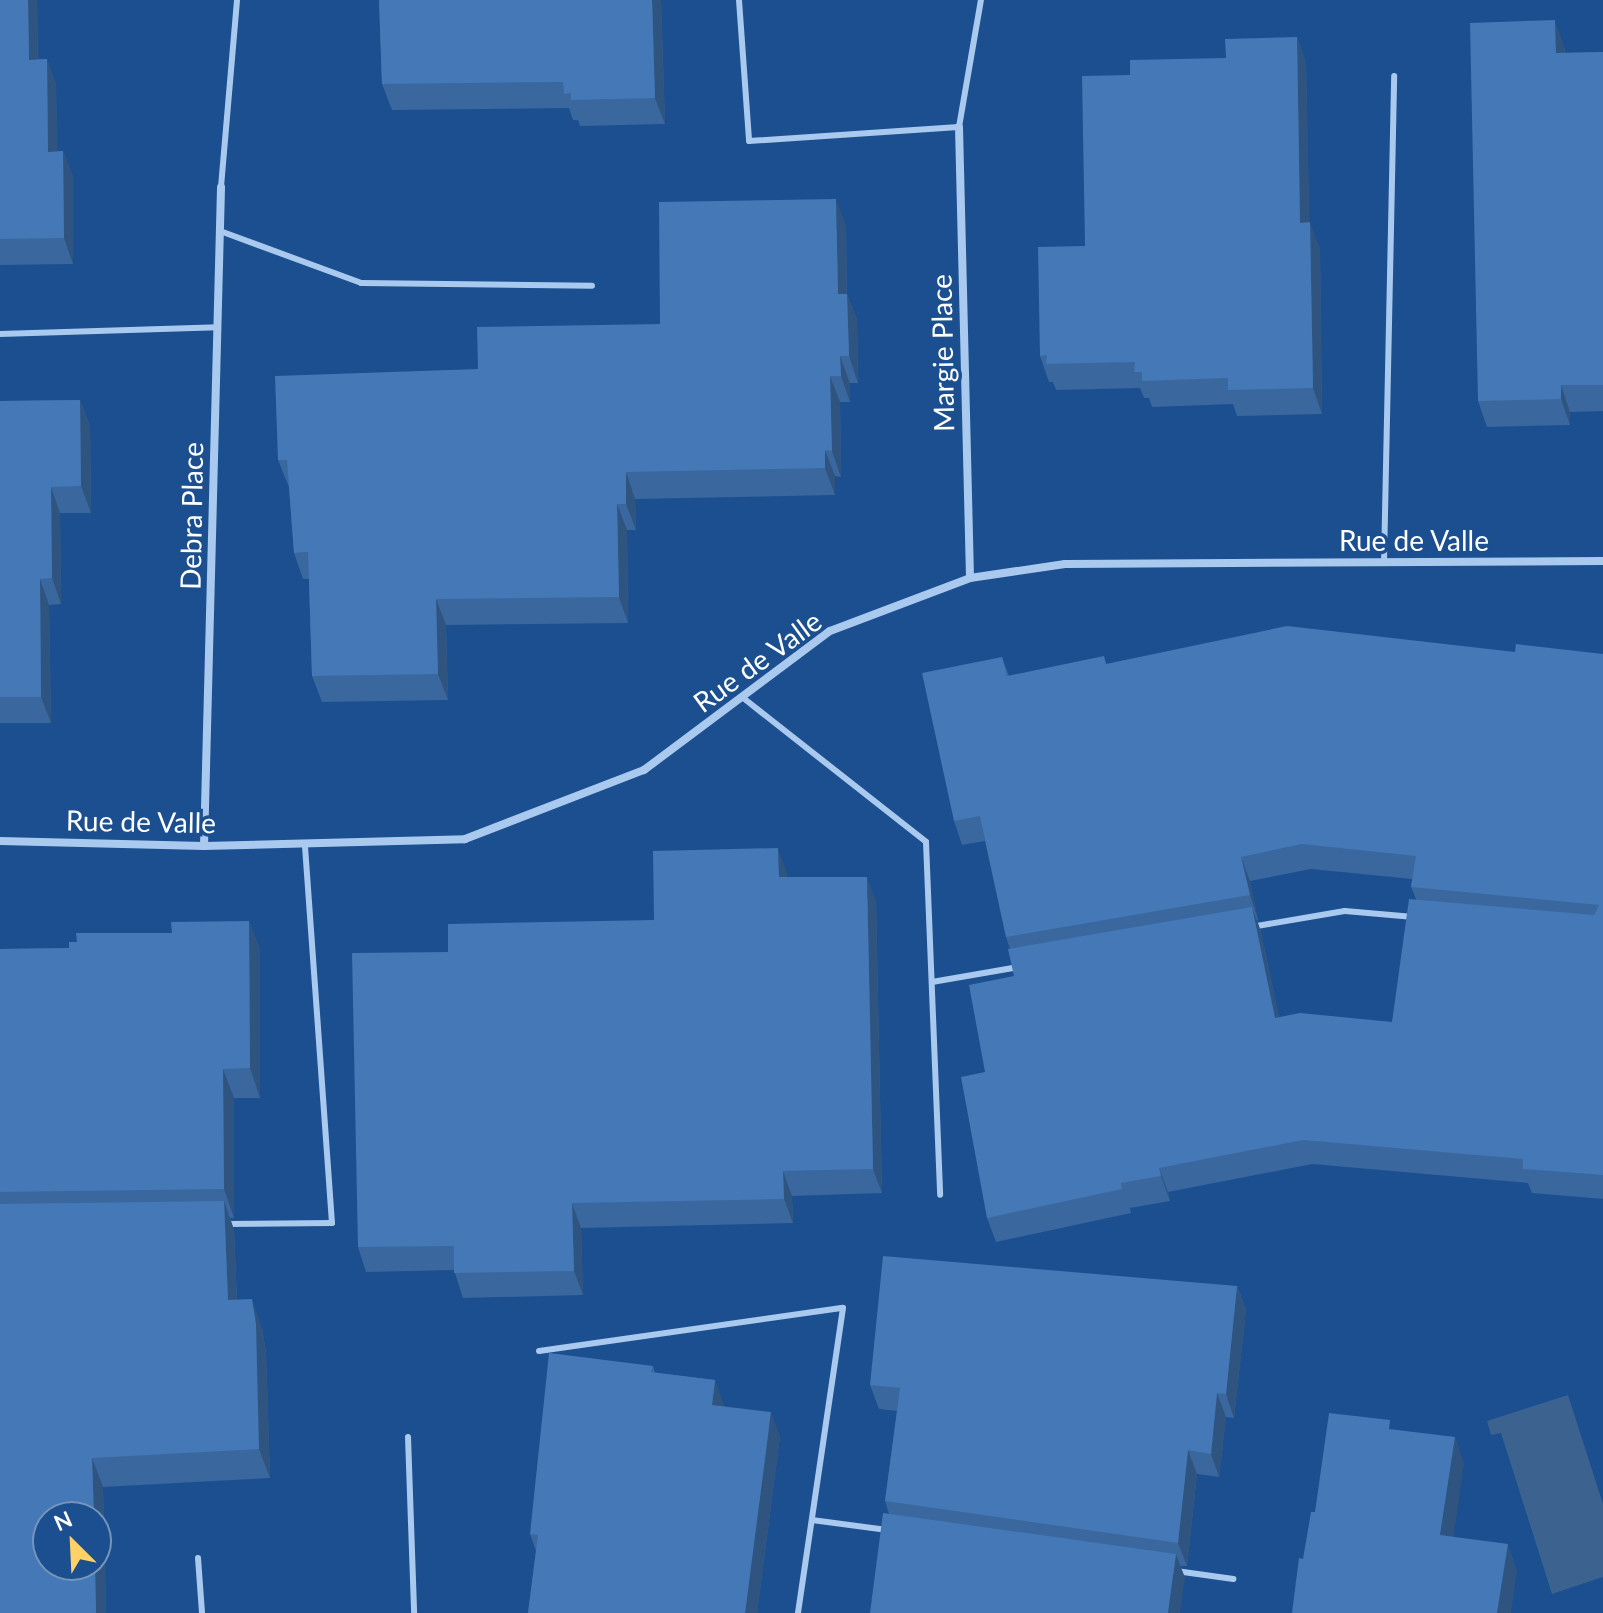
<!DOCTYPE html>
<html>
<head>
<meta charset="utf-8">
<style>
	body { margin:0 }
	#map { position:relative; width:1603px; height:1613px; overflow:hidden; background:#1b4f8f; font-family:Lato,sans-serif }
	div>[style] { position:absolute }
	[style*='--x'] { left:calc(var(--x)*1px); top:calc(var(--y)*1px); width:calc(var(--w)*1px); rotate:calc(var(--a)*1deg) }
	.water>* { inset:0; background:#3c6290 }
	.lane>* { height:6px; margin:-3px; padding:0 3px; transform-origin:3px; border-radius:3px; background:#a9c9ee }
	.street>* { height:8px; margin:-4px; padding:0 4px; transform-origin:4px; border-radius:4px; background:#a9c9ee }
	.wall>* { inset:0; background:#3a679d }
	.shaded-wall>* { inset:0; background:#305480 }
	.building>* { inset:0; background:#4478b7 }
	span { translate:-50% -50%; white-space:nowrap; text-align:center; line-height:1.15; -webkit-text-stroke:7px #1b4f8f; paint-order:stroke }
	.street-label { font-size:28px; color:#fff }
	.north { position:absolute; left:32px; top:1501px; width:80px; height:80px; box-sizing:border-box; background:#1b4f8f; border:2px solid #7695bc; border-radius:50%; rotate:336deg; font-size:22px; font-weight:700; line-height:32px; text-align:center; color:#fff }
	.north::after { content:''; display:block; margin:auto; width:28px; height:36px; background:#ffd166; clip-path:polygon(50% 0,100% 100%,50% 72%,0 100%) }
</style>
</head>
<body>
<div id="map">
	<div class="water">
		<i style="clip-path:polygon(1568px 1395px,1603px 1504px,1603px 1577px,1552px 1594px,1501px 1433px,1491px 1435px,1487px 1421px)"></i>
	</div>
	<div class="lane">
		<i style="--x:739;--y:0;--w:141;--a:85.9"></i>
		<i style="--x:749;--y:141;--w:210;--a:-3.8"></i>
		<i style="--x:959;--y:127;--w:129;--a:-80.2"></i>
		<i style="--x:221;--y:187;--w:188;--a:-85.1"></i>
		<i style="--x:220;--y:231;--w:150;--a:20.2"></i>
		<i style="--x:361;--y:283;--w:231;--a:0.7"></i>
		<i style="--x:0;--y:334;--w:218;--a:-1.8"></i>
		<i style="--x:1384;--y:562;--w:486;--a:-88.8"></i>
		<i style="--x:742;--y:697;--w:234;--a:38.2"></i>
		<i style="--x:926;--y:842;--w:353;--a:87.7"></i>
		<i style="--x:1251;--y:927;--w:95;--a:-9.7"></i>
		<i style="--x:1345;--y:911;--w:69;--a:5"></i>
		<i style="--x:932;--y:982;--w:88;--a:-9.8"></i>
		<i style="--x:225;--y:1224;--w:107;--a:-0.5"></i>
		<i style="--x:332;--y:1223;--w:381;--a:-94.1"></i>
		<i style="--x:539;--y:1351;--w:307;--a:-8.1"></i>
		<i style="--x:843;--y:1308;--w:308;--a:98.4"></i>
		<i style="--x:408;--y:1437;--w:176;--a:88"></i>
		<i style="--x:812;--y:1520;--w:76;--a:7.6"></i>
		<i style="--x:198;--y:1558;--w:55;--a:85.8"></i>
		<i style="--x:1176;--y:1571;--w:58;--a:8"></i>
	</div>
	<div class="street">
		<i style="--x:959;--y:127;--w:451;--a:88.6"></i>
		<i style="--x:0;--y:841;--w:204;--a:1.4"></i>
		<i style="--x:204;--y:846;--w:261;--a:-1.5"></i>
		<i style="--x:465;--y:839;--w:192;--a:-21.1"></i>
		<i style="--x:644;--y:770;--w:232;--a:-36.8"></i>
		<i style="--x:830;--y:631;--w:150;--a:-20.7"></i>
		<i style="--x:970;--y:578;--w:96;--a:-8.4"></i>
		<i style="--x:1065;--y:564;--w:538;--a:-0.32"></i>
		<i style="--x:204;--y:846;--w:659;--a:-88.52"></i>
	</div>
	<div class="wall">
		<i style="clip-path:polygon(0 0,37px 0,38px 59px,47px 59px,56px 85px,57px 151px,63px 151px,73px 177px,73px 264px,0 265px)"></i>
		<i style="clip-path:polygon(379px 0,661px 0,665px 124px,580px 126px,578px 120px,573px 120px,569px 108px,392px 110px,382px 84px)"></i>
		<i style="clip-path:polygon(1297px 37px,1306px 63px,1309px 222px,1320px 249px,1322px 414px,1237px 416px,1233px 404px,1152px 407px,1149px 398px,1144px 398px,1140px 388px,1056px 390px,1053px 382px,1049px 382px,1040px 356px,1085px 246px,1130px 75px,1226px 58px)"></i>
		<i style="clip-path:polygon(1564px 46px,1565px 53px,1603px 52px,1603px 411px,1570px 412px,1570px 425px,1487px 427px,1478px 401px)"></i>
		<i style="clip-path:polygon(846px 225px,847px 294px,857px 320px,858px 383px,850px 383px,850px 402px,840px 402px,841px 477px,835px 476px,835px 495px,635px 499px,636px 530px,627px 530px,628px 623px,446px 625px,448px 700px,322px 702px,312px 676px,309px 579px,303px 579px,294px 553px,289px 487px,278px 460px,478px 369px,660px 324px)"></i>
		<i style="clip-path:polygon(80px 400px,90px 426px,91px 513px,60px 513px,61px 604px,49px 605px,51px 723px,0 723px,0 401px)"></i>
		<i style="clip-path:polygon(evenodd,1515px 652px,1603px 654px,1603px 1199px,1532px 1193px,1528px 1183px,1312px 1164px,1168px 1192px,1170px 1201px,1130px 1208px,1131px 1213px,996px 1242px,987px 1218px,985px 1072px,1014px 976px,1010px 949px,1006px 937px,985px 841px,962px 845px,954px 821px,1002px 657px,1009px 676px,1107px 664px,1515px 652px,1311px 869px,1412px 879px,1411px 887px,1416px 899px,1392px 1022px,1279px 1017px,1261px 932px,1257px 920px,1258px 920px,1250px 881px,1311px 869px)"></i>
		<i style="clip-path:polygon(787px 873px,787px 877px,876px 901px,882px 1193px,792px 1196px,793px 1223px,581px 1228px,583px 1295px,463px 1298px,454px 1270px,366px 1272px,358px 1247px,448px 952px,654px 920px)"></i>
		<i style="clip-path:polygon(249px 921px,260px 950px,260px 1098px,234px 1098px,234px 1218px,230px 1218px,234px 1230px,237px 1299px,262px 1328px,266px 1353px,270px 1478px,103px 1487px,106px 1613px,0 1613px,0 949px,69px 948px,77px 942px,172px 933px)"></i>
		<i style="clip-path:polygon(1237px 1286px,1246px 1310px,1234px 1418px,1226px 1417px,1219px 1477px,1197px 1474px,1187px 1566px,1180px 1566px,1185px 1578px,889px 1514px,885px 1501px,897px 1411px,879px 1409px,870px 1385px)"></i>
		<i style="clip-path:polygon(653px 1366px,655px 1373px,715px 1380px,723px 1406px,780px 1436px,757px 1613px,528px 1613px,536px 1551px,530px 1534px)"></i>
	</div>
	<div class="shaded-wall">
		<i style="clip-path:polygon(28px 0,37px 0,38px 86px,29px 60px)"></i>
		<i style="clip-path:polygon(652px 0,661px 0,665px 124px,655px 98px)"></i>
		<i style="clip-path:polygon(1555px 20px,1564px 46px,1566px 80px,1556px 53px)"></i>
		<i style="clip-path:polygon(1297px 37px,1306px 63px,1310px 249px,1300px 223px)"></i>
		<i style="clip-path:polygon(47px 59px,56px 85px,58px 178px,48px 152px)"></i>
		<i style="clip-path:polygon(63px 151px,73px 177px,73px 264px,64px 238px)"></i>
		<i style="clip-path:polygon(836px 199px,846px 225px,847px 320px,838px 294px)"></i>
		<i style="clip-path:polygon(1310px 222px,1320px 249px,1322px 414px,1313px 388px)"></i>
		<i style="clip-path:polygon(847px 294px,857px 320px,858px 383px,849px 356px)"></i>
		<i style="clip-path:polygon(840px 356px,850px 383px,850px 402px,841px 376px)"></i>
		<i style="clip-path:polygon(830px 376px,840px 402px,841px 477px,832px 451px)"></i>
		<i style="clip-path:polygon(1561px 385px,1570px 412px,1570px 425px,1561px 399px)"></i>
		<i style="clip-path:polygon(80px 400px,90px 426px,91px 513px,81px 486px)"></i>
		<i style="clip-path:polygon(825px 450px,835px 476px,835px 495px,825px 468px)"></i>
		<i style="clip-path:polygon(626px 472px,635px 499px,636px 530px,626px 504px)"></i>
		<i style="clip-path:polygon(51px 487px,60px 513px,61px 604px,52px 578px)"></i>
		<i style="clip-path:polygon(617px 504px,627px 530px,628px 623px,619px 597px)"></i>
		<i style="clip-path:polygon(40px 579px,49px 605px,51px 723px,41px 697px)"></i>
		<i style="clip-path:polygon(436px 599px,446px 625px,448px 700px,438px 674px)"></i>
		<i style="clip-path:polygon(778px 848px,787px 873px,788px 901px,779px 877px)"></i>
		<i style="clip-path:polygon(1241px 857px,1250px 881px,1258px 920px,1250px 895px)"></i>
		<i style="clip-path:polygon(867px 877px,876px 901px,882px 1193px,873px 1169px)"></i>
		<i style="clip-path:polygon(1252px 907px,1261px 932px,1284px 1042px,1275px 1018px)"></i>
		<i style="clip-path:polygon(249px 921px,260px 950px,260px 1098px,250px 1068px)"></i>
		<i style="clip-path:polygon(223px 1069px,234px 1098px,234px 1218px,224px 1189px)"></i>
		<i style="clip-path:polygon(1159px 1168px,1168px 1192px,1170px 1201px,1161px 1176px)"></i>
		<i style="clip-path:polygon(783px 1171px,792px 1196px,793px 1223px,784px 1199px)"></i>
		<i style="clip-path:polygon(224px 1201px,234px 1230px,238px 1329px,228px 1300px)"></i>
		<i style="clip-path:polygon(572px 1203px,581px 1228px,583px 1295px,574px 1271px)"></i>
		<i style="clip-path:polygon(1237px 1286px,1246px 1310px,1234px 1418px,1226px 1394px)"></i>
		<i style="clip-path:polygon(252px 1299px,262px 1328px,266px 1353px,270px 1478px,259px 1449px)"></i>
		<i style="clip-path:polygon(715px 1380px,724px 1404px,720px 1429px,712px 1405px)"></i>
		<i style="clip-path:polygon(1217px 1393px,1226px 1417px,1219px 1477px,1211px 1454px)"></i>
		<i style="clip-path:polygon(771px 1412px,780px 1436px,757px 1613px,745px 1613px)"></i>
		<i style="clip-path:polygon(1455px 1437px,1464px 1463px,1450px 1561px,1440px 1535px)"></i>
		<i style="clip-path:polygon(1188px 1450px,1197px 1474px,1187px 1566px,1178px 1543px)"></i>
		<i style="clip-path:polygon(92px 1458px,103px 1487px,106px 1613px,96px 1613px,95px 1565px,96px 1565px,96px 1517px,94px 1517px)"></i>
		<i style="clip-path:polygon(1508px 1544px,1517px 1570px,1511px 1613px,1497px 1613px)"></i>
		<i style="clip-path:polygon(1176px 1554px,1185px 1578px,1180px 1613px,1168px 1613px)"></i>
	</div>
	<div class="building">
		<i style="clip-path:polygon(0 0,28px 0,29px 60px,47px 59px,48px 152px,63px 151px,64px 238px,0 239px)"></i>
		<i style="clip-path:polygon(379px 0,652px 0,655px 98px,571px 100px,571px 93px,564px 94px,563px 82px,382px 84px)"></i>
		<i style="clip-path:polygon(1555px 20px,1556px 53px,1603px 52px,1603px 385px,1561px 385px,1561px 399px,1478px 401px,1470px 23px)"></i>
		<i style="clip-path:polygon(1297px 37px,1300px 223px,1310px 222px,1313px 388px,1228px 390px,1228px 378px,1142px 381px,1142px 372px,1134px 372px,1135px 362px,1046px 364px,1047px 355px,1040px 356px,1038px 247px,1085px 246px,1082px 76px,1130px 75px,1130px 60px,1226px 58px,1225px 39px)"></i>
		<i style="clip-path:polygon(836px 199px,838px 294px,847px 294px,849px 356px,840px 356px,841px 376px,830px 376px,832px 451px,825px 450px,825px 468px,626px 472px,626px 504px,617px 504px,619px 597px,436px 599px,438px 674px,312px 676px,308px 552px,294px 553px,287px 460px,278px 460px,275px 376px,478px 369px,477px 327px,660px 324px,659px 202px)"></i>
		<i style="clip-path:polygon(80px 400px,81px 486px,51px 487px,52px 578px,40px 579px,41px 697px,0 697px,0 401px)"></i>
		<i style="clip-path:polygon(1287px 626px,1515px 652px,1516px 644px,1603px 654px,1603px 1175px,1523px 1169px,1523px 1159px,1303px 1140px,1159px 1168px,1161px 1176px,1121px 1183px,1122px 1189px,987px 1218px,961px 1077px,985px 1072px,969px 985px,1014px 976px,1008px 949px,1252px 907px,1275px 1018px,1300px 1013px,1392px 1022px,1409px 899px,1594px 915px,1599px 905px,1411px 887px,1416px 856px,1302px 844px,1241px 857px,1250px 895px,1006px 937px,980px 816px,954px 821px,922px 673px,1002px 657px,1007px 676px,1104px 656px,1106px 664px)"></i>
		<i style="clip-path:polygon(778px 848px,779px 877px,867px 877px,873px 1169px,783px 1171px,784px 1199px,572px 1203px,574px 1271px,454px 1273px,454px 1246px,358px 1247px,352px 953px,448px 952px,448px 924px,654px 920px,653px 851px)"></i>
		<i style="clip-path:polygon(249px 921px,250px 1068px,223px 1069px,224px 1189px,0 1192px,0 949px,69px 948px,69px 942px,77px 942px,76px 933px,172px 933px,171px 922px)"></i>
		<i style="clip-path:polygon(224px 1201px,228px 1300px,252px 1299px,256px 1324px,259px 1449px,92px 1458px,94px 1517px,48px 1517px,48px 1565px,95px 1565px,96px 1613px,0 1613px,0 1204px)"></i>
		<i style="clip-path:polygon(883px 1256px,1237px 1286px,1226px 1394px,1217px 1393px,1211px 1454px,1188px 1450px,1178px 1543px,885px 1501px,900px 1388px,870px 1385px)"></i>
		<i style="clip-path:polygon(549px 1353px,653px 1366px,651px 1372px,715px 1380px,712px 1405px,771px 1412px,745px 1613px,528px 1613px,538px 1535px,530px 1534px)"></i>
		<i style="clip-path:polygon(1329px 1413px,1390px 1420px,1389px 1429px,1455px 1437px,1440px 1535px,1508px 1544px,1497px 1613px,1292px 1613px,1299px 1558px,1303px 1559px,1311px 1512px,1315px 1512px)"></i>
		<i style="clip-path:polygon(883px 1513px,1176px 1554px,1168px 1613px,870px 1613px)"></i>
	</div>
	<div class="street-label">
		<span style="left:942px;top:353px;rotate:-91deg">Margie Place</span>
		<span style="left:191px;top:516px;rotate:-89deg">Debra Place</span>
		<span style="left:1414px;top:540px">Rue de Valle</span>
		<span style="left:757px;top:661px;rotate:-36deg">Rue de Valle</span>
		<span style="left:141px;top:821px;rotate:1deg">Rue de Valle</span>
	</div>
	<div class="north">N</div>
</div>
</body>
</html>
